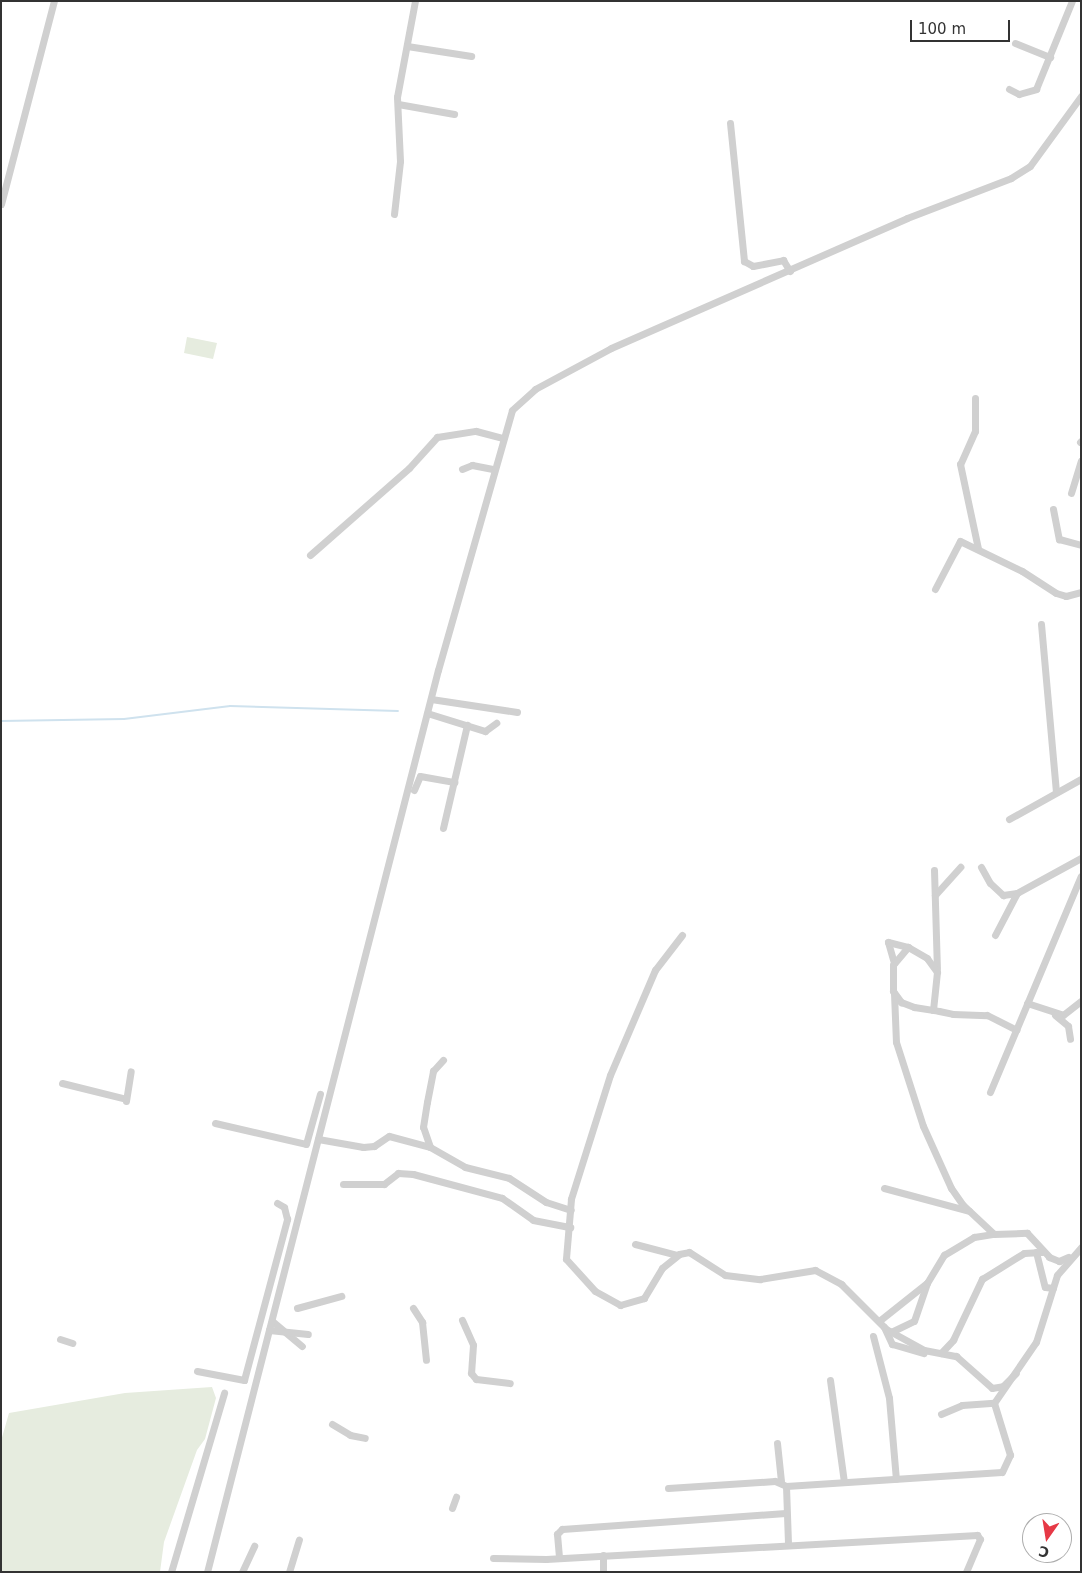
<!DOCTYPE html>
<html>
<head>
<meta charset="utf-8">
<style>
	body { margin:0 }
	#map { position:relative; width:1082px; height:1573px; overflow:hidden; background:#fff; font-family:"DejaVu Sans",sans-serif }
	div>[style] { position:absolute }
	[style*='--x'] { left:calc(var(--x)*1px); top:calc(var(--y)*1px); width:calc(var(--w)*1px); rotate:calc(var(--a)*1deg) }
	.green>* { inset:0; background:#e6ecdf }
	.stream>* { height:2px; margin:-1px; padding:0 1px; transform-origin:1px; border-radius:1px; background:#cfe2ee }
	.minor>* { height:7px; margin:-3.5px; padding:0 3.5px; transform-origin:3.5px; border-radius:3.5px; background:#d0d0d0 }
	span { translate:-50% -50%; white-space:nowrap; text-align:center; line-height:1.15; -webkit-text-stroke:5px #fff; paint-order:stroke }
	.frame { position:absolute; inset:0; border:2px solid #333; pointer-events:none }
	.north { position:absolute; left:1022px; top:1513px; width:50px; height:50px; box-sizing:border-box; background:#fff; border:1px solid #adadad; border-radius:50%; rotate:193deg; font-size:14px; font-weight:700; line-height:20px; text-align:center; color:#333 }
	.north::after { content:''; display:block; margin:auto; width:18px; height:22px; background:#e63946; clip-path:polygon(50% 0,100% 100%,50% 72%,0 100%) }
	.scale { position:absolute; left:910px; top:20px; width:100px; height:22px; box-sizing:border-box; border:2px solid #333; border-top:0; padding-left:6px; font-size:15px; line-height:18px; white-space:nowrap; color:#333; -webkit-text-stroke:4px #fff; paint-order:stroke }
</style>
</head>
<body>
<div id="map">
	<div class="green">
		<i style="clip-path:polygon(187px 337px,217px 343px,213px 359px,184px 353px)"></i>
		<i style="clip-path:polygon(212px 1387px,216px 1398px,205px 1439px,197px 1450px,164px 1542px,160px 1572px,1px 1572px,1px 1441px,9px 1413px,125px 1393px)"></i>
	</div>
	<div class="stream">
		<i style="--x:1;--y:721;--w:123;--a:-0.9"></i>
		<i style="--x:124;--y:719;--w:107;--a:-7"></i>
		<i style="--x:230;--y:706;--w:168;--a:1.7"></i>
	</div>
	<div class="minor">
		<i style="--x:1015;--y:43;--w:38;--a:22"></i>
		<i style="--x:407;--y:46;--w:65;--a:8.9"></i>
		<i style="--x:1009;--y:89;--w:11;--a:27"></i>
		<i style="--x:1019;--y:94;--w:18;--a:-16"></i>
		<i style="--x:1036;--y:89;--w:95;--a:-67.8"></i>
		<i style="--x:398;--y:104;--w:57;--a:10.1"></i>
		<i style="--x:730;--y:123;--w:139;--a:84.2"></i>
		<i style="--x:744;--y:261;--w:10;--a:29"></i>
		<i style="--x:753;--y:266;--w:31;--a:-11"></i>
		<i style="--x:783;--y:260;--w:13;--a:58"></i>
		<i style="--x:1;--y:204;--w:210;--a:-75.4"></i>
		<i style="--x:394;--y:214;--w:53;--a:-83.5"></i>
		<i style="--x:400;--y:161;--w:64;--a:-92.7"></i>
		<i style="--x:397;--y:97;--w:98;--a:-79.4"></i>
		<i style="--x:975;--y:398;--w:33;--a:90"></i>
		<i style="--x:975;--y:431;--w:36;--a:114"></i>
		<i style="--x:960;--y:464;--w:87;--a:78"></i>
		<i style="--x:1080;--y:442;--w:1;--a:-45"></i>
		<i style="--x:462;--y:469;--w:11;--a:-22"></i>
		<i style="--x:472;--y:465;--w:21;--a:11"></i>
		<i style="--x:1071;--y:493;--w:34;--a:-73"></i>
		<i style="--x:1053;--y:509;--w:31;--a:79"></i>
		<i style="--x:1059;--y:539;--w:23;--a:15"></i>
		<i style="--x:310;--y:555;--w:132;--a:-41.3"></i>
		<i style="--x:409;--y:468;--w:42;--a:-47.9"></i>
		<i style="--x:437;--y:437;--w:39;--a:-9"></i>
		<i style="--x:476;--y:431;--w:27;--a:15"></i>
		<i style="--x:935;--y:589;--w:54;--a:-62.5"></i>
		<i style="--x:960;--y:541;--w:69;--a:25.8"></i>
		<i style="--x:1022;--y:571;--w:40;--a:32.9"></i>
		<i style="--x:1056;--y:593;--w:10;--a:17"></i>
		<i style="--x:1066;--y:596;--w:16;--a:-15"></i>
		<i style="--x:1041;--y:624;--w:169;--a:84.9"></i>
		<i style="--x:431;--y:699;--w:87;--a:8.6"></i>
		<i style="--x:427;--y:713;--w:61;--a:17.2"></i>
		<i style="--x:485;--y:731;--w:14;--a:-36"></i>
		<i style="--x:414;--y:790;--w:15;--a:-67"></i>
		<i style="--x:420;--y:776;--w:35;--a:10"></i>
		<i style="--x:1009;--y:819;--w:82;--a:-29.1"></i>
		<i style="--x:443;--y:828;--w:106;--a:-76.9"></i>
		<i style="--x:981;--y:867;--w:18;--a:61"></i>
		<i style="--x:990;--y:883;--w:18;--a:43"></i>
		<i style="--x:1003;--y:895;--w:14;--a:-8"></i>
		<i style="--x:934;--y:870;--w:99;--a:88.3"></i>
		<i style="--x:935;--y:895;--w:38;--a:-48"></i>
		<i style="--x:682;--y:935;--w:44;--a:127.6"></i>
		<i style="--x:655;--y:970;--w:114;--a:113.2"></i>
		<i style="--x:610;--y:1075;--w:130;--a:107.5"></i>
		<i style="--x:571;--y:1199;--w:60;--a:94.8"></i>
		<i style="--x:566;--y:1259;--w:43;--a:47.8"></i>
		<i style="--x:595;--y:1291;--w:29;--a:29"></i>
		<i style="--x:620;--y:1305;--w:25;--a:-16"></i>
		<i style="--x:644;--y:1298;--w:35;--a:-59"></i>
		<i style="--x:662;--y:1268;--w:22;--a:-39"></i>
		<i style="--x:679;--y:1254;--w:10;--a:-11"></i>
		<i style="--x:689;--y:1252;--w:43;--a:32.6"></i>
		<i style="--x:725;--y:1275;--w:35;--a:7"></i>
		<i style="--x:760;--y:1279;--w:56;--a:-9.3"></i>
		<i style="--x:815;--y:1270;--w:30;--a:28"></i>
		<i style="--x:841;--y:1284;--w:64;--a:45"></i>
		<i style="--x:886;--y:1329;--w:43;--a:28.9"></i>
		<i style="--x:924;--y:1350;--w:33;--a:11"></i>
		<i style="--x:956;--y:1356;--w:48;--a:41.6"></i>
		<i style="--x:992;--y:1388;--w:11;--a:-10"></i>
		<i style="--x:1003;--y:1386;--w:18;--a:-45"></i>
		<i style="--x:995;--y:935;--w:47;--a:-62.4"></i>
		<i style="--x:1017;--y:893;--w:73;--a:-28.7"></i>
		<i style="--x:894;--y:963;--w:22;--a:-106"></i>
		<i style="--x:888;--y:942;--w:21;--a:14"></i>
		<i style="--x:894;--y:993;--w:49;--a:87.7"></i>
		<i style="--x:896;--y:1042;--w:88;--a:72.2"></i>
		<i style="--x:923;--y:1126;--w:68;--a:65.7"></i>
		<i style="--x:951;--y:1188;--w:21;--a:55"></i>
		<i style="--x:963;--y:1205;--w:42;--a:43.1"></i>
		<i style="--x:994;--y:1234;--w:33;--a:-2"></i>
		<i style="--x:1027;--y:1233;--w:33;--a:47"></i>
		<i style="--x:1049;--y:1257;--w:11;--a:22"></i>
		<i style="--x:1059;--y:1261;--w:10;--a:-24"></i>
		<i style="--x:1027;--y:1003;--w:38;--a:18"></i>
		<i style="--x:1063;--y:1015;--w:23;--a:-38"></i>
		<i style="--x:933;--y:1010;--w:38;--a:-84"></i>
		<i style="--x:937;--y:972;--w:17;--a:-126"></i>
		<i style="--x:927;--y:958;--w:22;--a:-150"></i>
		<i style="--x:908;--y:947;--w:23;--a:130"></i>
		<i style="--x:893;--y:965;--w:26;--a:90"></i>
		<i style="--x:893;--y:991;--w:14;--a:54"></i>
		<i style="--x:901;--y:1002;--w:14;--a:21"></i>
		<i style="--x:914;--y:1007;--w:25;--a:9"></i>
		<i style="--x:939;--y:1011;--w:14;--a:12"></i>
		<i style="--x:953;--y:1014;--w:34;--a:2"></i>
		<i style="--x:987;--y:1015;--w:33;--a:27"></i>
		<i style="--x:1055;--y:1015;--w:17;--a:40"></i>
		<i style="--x:1068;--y:1026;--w:13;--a:81"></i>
		<i style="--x:62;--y:1083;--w:66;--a:14"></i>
		<i style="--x:990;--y:1092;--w:234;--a:-67.2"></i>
		<i style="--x:126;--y:1101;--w:30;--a:-81"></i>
		<i style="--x:215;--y:1123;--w:93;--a:13"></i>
		<i style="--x:306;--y:1144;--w:52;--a:-74.4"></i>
		<i style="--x:318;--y:1139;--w:46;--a:10.1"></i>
		<i style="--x:363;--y:1147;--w:11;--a:-5"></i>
		<i style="--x:374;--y:1146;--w:18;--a:-34"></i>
		<i style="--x:389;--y:1136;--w:42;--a:15"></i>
		<i style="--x:430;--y:1147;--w:40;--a:29.7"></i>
		<i style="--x:465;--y:1167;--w:45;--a:14"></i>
		<i style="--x:509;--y:1178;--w:44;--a:33"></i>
		<i style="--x:546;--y:1202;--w:26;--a:18"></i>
		<i style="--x:430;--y:1147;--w:21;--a:-109"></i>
		<i style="--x:423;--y:1127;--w:25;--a:-81"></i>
		<i style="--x:427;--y:1102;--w:32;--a:-79"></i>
		<i style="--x:433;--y:1071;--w:15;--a:-48"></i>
		<i style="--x:343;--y:1184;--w:41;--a:0"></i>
		<i style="--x:384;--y:1184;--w:18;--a:-38"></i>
		<i style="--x:398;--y:1173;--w:15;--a:4"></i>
		<i style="--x:413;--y:1174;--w:92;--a:15.1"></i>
		<i style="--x:502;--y:1198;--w:38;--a:35"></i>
		<i style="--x:533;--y:1220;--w:38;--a:11"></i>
		<i style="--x:884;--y:1188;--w:88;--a:15.1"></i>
		<i style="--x:635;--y:1244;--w:43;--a:14.7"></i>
		<i style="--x:1036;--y:1252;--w:36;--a:76"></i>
		<i style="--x:1045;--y:1287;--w:8;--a:7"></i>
		<i style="--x:297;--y:1308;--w:46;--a:-15.3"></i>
		<i style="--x:413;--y:1308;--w:17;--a:57"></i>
		<i style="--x:422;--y:1322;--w:38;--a:84"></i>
		<i style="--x:462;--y:1320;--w:27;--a:66"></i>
		<i style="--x:473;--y:1345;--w:28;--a:94"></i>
		<i style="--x:471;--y:1373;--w:8;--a:50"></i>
		<i style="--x:476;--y:1379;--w:34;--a:7"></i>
		<i style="--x:272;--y:1321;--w:39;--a:40"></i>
		<i style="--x:879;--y:1321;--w:61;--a:-38.4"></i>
		<i style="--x:884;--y:1327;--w:19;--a:65"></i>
		<i style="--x:892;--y:1344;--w:33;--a:16"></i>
		<i style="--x:269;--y:1330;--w:39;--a:6"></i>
		<i style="--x:891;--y:1332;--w:25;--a:-26"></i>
		<i style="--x:914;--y:1321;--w:40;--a:-71.1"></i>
		<i style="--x:927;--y:1283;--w:33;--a:-59"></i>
		<i style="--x:944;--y:1255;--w:35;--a:-31"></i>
		<i style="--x:974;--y:1237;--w:20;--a:-9"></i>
		<i style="--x:873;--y:1336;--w:64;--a:75.5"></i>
		<i style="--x:889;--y:1398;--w:81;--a:85.1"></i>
		<i style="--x:60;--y:1339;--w:13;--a:18"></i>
		<i style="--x:941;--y:1353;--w:18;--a:-47"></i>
		<i style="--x:953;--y:1340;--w:68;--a:-64.6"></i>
		<i style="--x:982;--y:1279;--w:49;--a:-31.8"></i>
		<i style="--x:1024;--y:1253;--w:17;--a:-3"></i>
		<i style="--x:197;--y:1371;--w:48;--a:10.8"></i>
		<i style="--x:244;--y:1380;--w:167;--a:-75"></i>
		<i style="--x:287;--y:1219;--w:12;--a:-104"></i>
		<i style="--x:284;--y:1207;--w:8;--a:-150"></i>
		<i style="--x:830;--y:1380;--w:103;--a:82.2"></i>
		<i style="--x:941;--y:1414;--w:23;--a:-23"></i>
		<i style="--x:962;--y:1405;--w:32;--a:-4"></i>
		<i style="--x:332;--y:1424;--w:21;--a:31"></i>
		<i style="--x:350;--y:1435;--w:15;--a:11"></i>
		<i style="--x:777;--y:1443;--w:38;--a:84"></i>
		<i style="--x:786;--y:1486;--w:58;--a:88"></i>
		<i style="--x:668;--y:1488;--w:107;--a:-3.7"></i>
		<i style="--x:775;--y:1481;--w:12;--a:24"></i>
		<i style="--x:786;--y:1486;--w:216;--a:-3.7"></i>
		<i style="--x:1002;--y:1472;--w:19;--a:-65"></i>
		<i style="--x:1010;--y:1455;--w:54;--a:-107.1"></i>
		<i style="--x:994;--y:1403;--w:74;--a:-55.5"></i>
		<i style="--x:1036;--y:1342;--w:70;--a:-72.6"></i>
		<i style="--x:1057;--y:1275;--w:37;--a:-49"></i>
		<i style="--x:452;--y:1508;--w:12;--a:-70"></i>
		<i style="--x:559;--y:1557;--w:23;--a:-95"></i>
		<i style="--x:557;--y:1534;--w:7;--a:-45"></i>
		<i style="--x:562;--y:1529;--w:224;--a:-4.1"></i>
		<i style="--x:493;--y:1558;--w:53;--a:1.1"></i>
		<i style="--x:546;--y:1559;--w:432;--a:-3.2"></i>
		<i style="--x:977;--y:1535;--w:5;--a:53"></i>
		<i style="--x:980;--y:1539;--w:36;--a:113"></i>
		<i style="--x:171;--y:1572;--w:187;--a:-73.5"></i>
		<i style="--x:207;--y:1572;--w:931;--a:-75.64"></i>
		<i style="--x:438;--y:670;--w:270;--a:-74.1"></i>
		<i style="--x:512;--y:410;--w:31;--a:-42"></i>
		<i style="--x:535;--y:389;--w:86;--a:-28.3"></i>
		<i style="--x:611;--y:348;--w:323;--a:-23.7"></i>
		<i style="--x:907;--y:218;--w:111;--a:-21"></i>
		<i style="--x:1011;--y:178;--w:22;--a:-32"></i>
		<i style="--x:1030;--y:166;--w:87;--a:-53.9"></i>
		<i style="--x:242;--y:1572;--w:29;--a:-65"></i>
		<i style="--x:289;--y:1572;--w:34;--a:-73"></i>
		<i style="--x:603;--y:1572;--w:17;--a:-90"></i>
	</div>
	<div class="frame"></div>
	<div class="north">С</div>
	<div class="scale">100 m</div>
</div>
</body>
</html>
